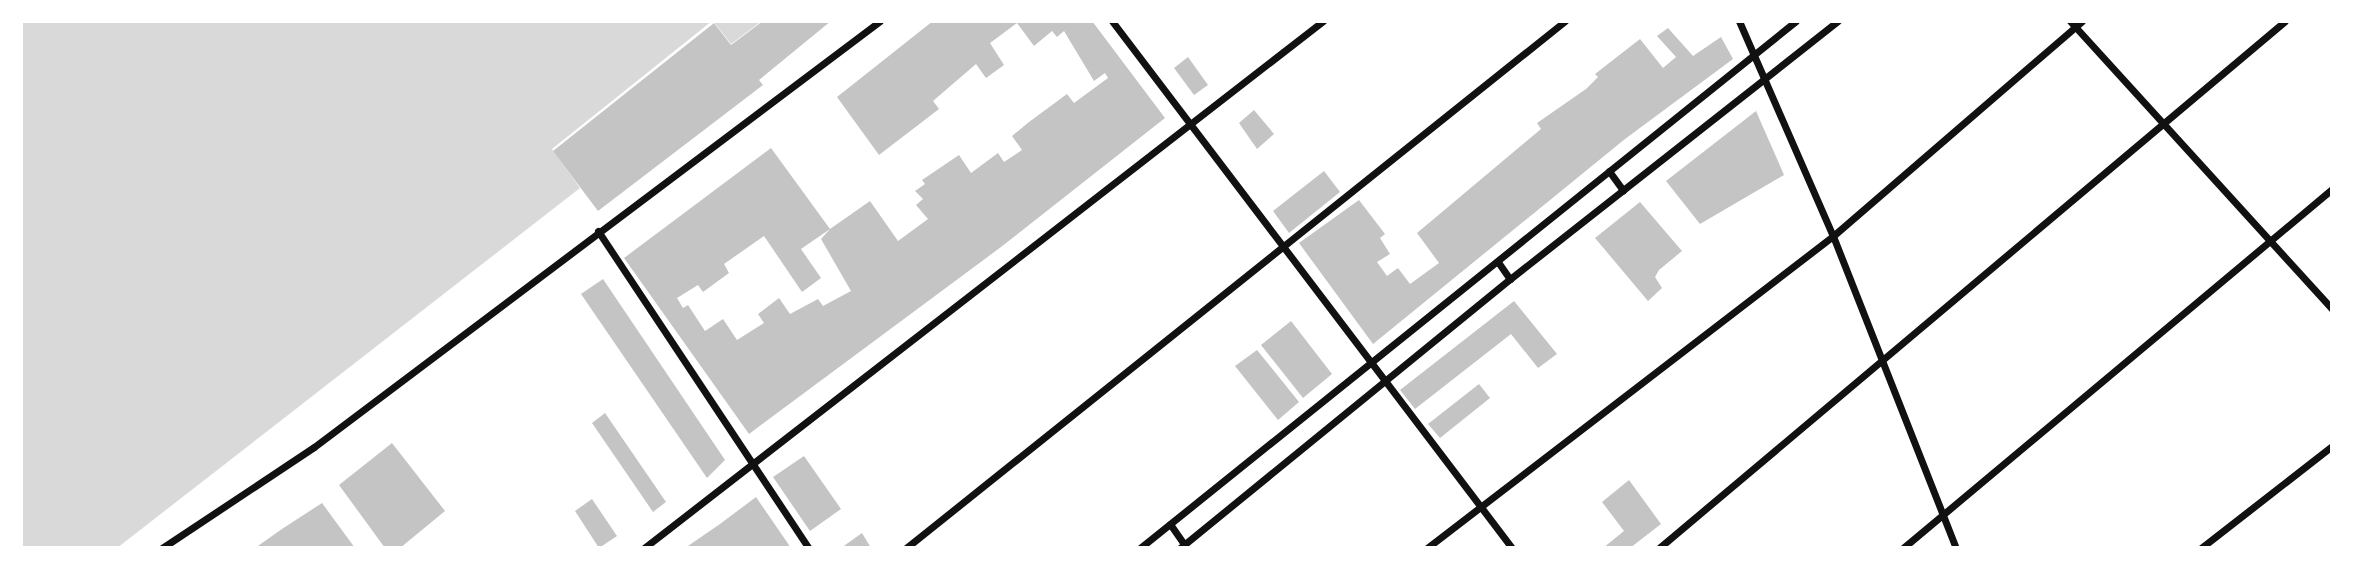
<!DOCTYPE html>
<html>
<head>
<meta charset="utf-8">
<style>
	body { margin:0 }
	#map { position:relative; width:2353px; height:569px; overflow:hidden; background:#fff; font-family:Literata,serif }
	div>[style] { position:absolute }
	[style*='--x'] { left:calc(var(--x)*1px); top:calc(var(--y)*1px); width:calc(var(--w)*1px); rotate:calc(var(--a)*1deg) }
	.water>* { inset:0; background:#d9d9d9 }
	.building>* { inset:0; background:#c4c4c4 }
	.minor>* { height:7px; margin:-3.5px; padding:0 3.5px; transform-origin:3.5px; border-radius:3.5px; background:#111 }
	span { translate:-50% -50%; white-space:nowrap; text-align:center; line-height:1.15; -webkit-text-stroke:6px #fff; paint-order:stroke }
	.frame { position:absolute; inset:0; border:23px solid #fff; pointer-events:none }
</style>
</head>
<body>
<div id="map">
	<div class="water">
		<i style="clip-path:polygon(21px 21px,712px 21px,552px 149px,580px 188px,117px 548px,21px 548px)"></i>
		<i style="clip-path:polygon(713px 21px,762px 21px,731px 44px)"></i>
	</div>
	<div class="building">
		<i style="clip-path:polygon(763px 21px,831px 21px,759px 80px,763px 85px,598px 211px,553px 151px,714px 23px,731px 45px)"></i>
		<i style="clip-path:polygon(933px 21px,1092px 21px,1165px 118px,1001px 247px,749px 434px,624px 258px,771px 148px,830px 229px,801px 249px,821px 278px,802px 292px,764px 236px,724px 264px,729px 273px,703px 292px,698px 285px,677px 298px,683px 308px,688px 305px,705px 331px,723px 319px,737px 340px,764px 323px,758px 314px,779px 298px,790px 314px,818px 299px,823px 306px,851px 291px,821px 239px,830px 229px,870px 201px,898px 241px,928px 219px,916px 205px,923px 199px,915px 191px,925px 184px,922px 180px,959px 155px,971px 173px,998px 153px,1004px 162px,1022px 150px,1012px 136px,1029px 122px,1067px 94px,1074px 103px,1108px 78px,1105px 73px,1094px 81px,1064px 31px,1057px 37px,1052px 31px,1034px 46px,1017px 23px,990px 43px,1004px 65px,986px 78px,976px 64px,933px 101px,939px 109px,879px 155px,837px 97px)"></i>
		<i style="clip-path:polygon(1668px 28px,1693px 56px,1721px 37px,1733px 59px,1625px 139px,1373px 344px,1299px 243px,1359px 200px,1385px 234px,1380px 238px,1390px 254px,1377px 262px,1387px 276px,1398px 268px,1410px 284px,1439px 263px,1417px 233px,1541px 129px,1537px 123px,1586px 89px,1598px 77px,1595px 74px,1640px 39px,1663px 68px,1676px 57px,1657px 36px)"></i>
		<i style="clip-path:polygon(1188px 57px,1208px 85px,1194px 95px,1174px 68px)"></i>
		<i style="clip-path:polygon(1254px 110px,1274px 134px,1257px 149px,1239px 123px)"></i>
		<i style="clip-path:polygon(1756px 111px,1784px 175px,1700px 224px,1666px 181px)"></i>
		<i style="clip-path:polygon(1324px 171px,1340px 192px,1289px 233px,1273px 211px)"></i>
		<i style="clip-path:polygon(1640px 202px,1682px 251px,1659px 270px,1655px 277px,1662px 288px,1648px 301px,1595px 238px)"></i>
		<i style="clip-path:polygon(603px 279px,725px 460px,707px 478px,581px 294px)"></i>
		<i style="clip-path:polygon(1514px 301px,1557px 354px,1538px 368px,1511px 334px,1415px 409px,1400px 390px)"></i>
		<i style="clip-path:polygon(1291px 321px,1332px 374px,1303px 398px,1261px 345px)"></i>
		<i style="clip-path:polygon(1257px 350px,1299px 402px,1278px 420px,1235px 366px)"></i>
		<i style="clip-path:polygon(1479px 384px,1490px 398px,1440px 438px,1428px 424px)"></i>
		<i style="clip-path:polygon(605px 413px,666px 502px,653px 512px,592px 423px)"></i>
		<i style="clip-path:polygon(392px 443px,445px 511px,400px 548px,385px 548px,339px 485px)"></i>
		<i style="clip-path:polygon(804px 456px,841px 509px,810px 531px,773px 477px)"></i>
		<i style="clip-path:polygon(1629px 480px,1661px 524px,1630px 548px,1603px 548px,1624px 531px,1602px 502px)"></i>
		<i style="clip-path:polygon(756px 497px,791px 548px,685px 548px,720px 524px)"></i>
		<i style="clip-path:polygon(592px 499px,617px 536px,599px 548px,575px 511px)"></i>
		<i style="clip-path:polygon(322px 503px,355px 548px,255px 548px,282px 529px)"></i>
		<i style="clip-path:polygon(862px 533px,871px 548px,841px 548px)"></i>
	</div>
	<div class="minor">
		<i style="--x:1112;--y:21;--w:662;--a:52.8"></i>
		<i style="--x:1739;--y:21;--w:235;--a:66.4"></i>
		<i style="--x:1833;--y:236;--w:335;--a:68.5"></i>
		<i style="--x:2070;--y:21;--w:389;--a:47.7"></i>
		<i style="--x:1609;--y:171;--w:24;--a:54"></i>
		<i style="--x:598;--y:231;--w:381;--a:56.4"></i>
		<i style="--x:1498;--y:262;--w:21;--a:55"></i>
		<i style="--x:1170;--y:524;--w:24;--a:55"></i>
		<i style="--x:162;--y:548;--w:182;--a:-33.6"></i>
		<i style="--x:314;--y:447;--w:708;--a:-36.97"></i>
		<i style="--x:644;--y:548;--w:860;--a:-37.82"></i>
		<i style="--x:906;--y:548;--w:844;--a:-38.65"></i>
		<i style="--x:1140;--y:548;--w:841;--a:-38.78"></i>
		<i style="--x:1180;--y:548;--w:426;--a:-39.2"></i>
		<i style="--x:1510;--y:279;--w:417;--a:-38.2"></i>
		<i style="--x:1427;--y:548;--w:512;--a:-37.54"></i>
		<i style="--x:1833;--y:236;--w:329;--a:-40.8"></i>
		<i style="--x:1659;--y:548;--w:818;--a:-40.09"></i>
		<i style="--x:1903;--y:548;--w:559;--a:-39.92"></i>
		<i style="--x:2201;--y:548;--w:166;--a:-37.9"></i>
	</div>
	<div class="frame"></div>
</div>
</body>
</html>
